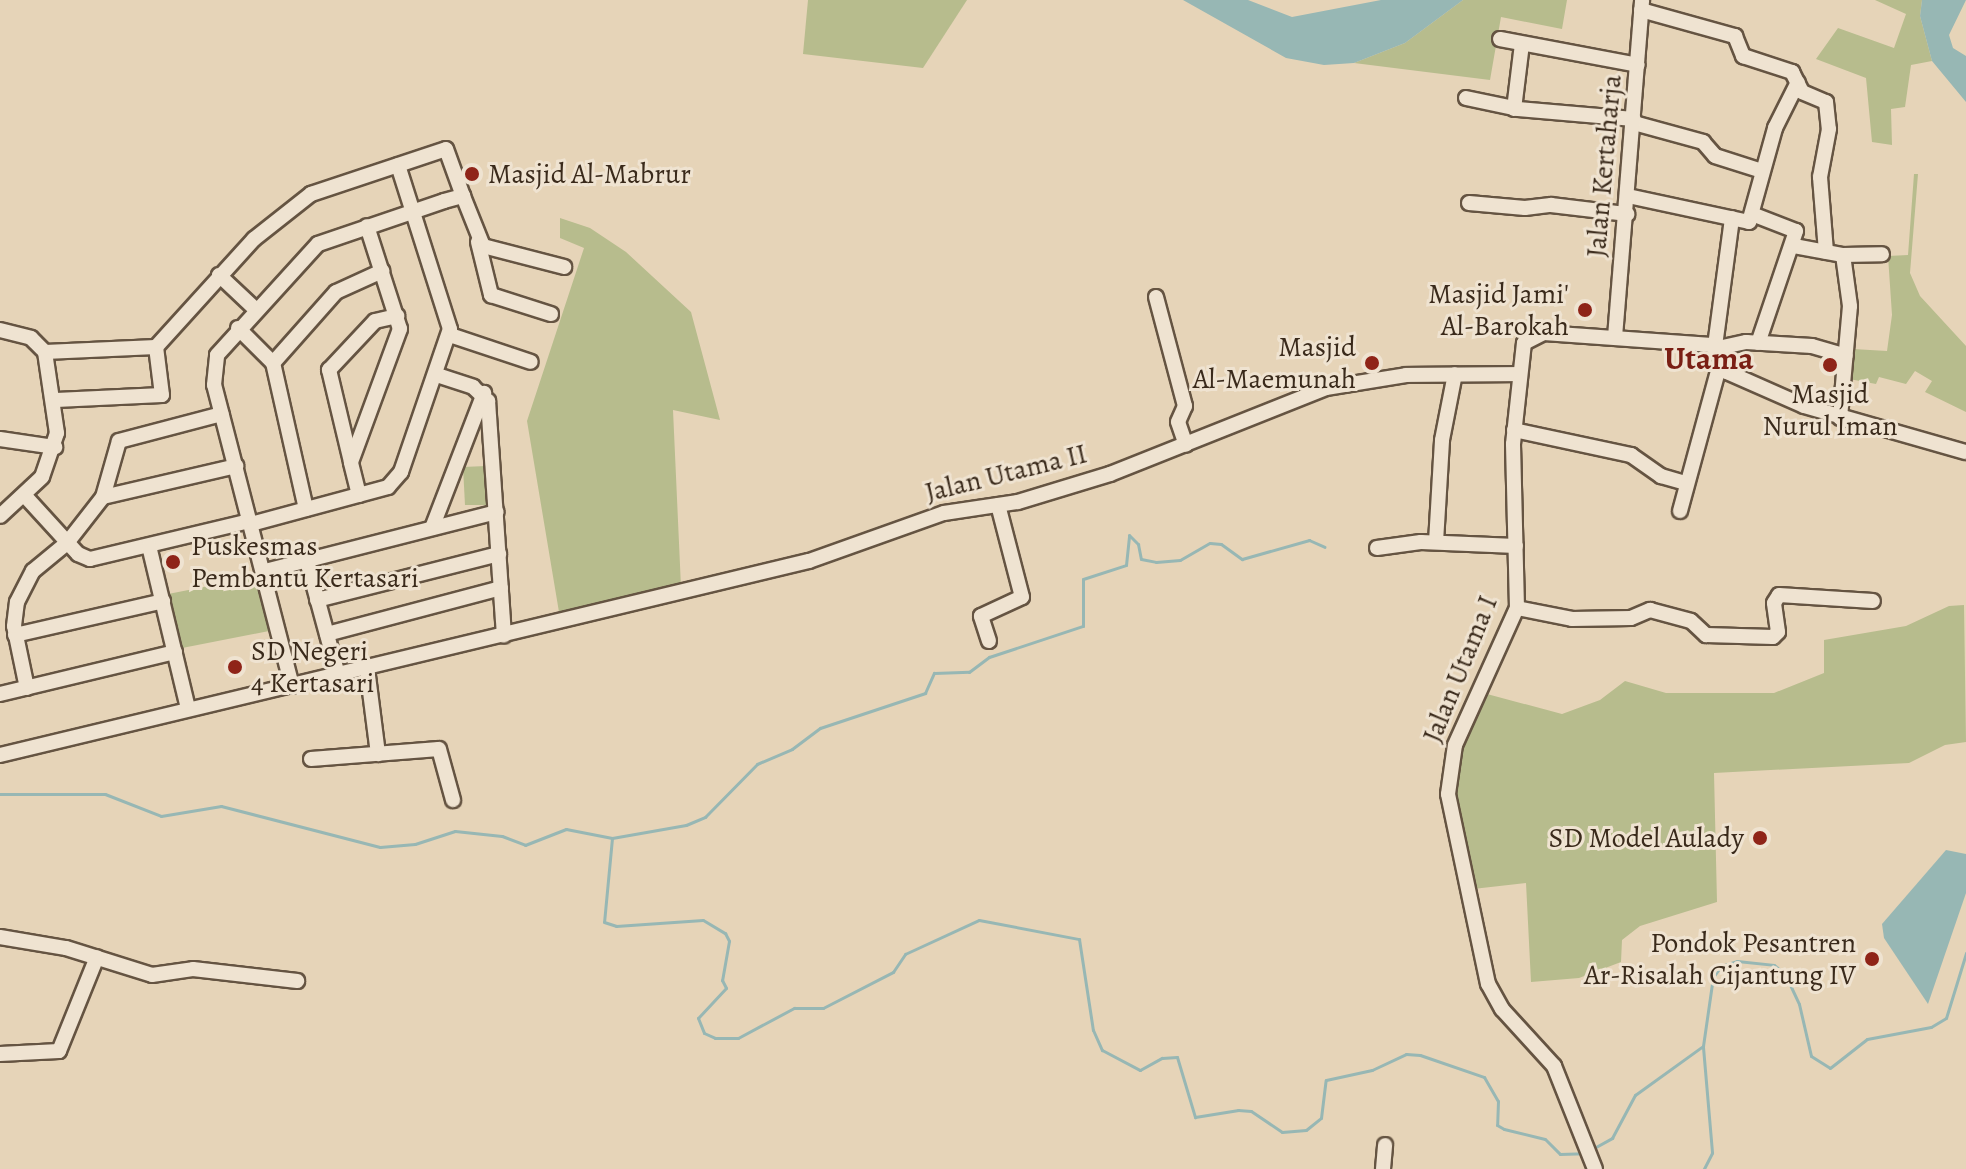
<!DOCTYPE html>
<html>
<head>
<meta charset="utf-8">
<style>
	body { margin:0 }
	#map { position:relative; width:1966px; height:1169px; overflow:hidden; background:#e6d4b8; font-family:Alegreya,serif }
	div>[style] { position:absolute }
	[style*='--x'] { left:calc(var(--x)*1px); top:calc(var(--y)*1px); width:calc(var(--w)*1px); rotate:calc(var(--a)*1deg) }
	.green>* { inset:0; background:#b7bc8d }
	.water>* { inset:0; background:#97b7b4 }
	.stream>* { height:3px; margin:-1.5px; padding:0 1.5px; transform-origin:1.5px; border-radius:1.5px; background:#97b7b4 }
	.roads { filter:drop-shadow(2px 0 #655442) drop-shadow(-2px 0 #655442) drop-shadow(0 2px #655442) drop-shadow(0 -2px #655442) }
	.minor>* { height:14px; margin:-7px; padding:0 7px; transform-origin:7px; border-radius:7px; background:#efe3d1 }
	.dots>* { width:22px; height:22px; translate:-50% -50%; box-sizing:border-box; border:4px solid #efe3d1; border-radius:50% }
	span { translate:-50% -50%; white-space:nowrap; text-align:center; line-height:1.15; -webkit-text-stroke:6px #efe3d1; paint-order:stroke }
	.street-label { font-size:28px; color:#3a2a1b }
	.poi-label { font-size:28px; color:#3a2a1b }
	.left { translate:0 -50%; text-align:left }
	.right { translate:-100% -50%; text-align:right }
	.quarter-label { font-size:32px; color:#7a1f14; font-weight:700 }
</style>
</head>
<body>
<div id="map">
	<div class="green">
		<i style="clip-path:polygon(808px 0,967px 0,923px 68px,803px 54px)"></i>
		<i style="clip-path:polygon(1463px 0,1567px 0,1562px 29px,1501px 17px,1490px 80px,1354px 63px,1405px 43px)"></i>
		<i style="clip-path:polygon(1875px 0,1922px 0,1920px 16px,1932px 61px,1911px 65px,1905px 107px,1891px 109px,1892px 145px,1872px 142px,1866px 78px,1816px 59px,1838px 28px,1894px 48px,1906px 14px)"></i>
		<i style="clip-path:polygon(1914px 174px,1918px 174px,1910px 273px,1920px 296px,1966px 346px,1966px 412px,1925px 392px,1932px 381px,1915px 371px,1906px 384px,1879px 377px,1876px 384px,1849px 379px,1853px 349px,1887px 351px,1892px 315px,1888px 256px,1908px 255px)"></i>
		<i style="clip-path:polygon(560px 218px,590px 228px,626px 252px,691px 312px,720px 420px,673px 410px,681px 587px,560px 618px,527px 421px,584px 248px,560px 238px)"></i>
		<i style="clip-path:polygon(486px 466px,488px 505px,465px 505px,463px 467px)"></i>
		<i style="clip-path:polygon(260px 576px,274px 630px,177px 649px,163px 595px)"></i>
		<i style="clip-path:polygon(1964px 605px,1966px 742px,1945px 745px,1909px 763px,1714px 773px,1717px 902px,1640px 926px,1622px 940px,1621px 962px,1579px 978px,1531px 982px,1526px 883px,1473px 889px,1454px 794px,1459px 748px,1487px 694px,1562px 714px,1600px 700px,1625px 681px,1666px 693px,1774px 693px,1824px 673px,1824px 640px,1906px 626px,1949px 606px)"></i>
	</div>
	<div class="water">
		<i style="clip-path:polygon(1183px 0,1248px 0,1292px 17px,1381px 0,1463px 0,1405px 43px,1354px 63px,1324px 65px,1286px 58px)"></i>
		<i style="clip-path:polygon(1922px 0,1966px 0,1949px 35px,1953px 48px,1966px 56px,1966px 102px,1932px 61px,1920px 16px)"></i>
		<i style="clip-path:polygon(1946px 850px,1966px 854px,1966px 893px,1928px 1004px,1884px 938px,1882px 924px)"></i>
	</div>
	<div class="stream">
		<i style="--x:0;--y:794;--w:105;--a:0"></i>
		<i style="--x:105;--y:794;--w:60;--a:21.4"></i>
		<i style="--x:161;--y:816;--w:61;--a:-9.5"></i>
		<i style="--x:221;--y:806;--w:164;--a:14.5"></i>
		<i style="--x:380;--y:847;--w:35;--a:-5"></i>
		<i style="--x:415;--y:844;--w:42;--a:-18"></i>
		<i style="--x:455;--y:831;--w:47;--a:6.1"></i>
		<i style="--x:502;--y:836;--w:25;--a:21"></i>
		<i style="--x:525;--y:845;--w:44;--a:-21.3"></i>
		<i style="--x:566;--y:829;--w:47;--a:11.1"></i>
		<i style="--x:612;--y:838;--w:75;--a:-10"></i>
		<i style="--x:686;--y:825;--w:21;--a:-23"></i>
		<i style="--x:705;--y:817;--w:74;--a:-45.5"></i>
		<i style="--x:757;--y:764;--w:38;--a:-23"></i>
		<i style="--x:792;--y:749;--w:35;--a:-37"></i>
		<i style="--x:820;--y:728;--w:111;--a:-18.4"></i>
		<i style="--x:925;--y:693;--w:22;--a:-66"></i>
		<i style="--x:934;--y:673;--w:35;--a:-2"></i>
		<i style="--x:969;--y:672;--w:25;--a:-37"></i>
		<i style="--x:989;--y:657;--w:99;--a:-18.3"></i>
		<i style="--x:1083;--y:626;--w:47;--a:-90"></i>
		<i style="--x:1083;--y:579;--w:45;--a:-18"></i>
		<i style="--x:1126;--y:565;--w:30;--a:-84"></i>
		<i style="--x:1129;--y:535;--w:13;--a:45"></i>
		<i style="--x:1138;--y:544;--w:15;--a:79"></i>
		<i style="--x:1141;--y:559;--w:15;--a:11"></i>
		<i style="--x:1156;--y:562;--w:24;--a:-5"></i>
		<i style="--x:1180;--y:560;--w:34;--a:-30"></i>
		<i style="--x:1210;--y:543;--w:11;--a:5"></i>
		<i style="--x:1221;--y:544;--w:26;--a:36"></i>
		<i style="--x:1242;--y:559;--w:70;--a:-15.8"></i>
		<i style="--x:1309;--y:540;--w:17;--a:24"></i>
		<i style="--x:612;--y:838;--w:84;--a:95.4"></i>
		<i style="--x:604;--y:922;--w:13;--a:18"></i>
		<i style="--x:616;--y:926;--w:87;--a:-3.9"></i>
		<i style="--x:703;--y:920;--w:26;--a:31"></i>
		<i style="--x:725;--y:933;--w:9;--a:63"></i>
		<i style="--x:729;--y:941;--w:40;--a:100"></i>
		<i style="--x:722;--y:980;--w:9;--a:63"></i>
		<i style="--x:726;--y:988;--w:41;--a:133"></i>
		<i style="--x:698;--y:1018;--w:16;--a:68"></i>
		<i style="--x:704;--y:1033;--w:12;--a:24"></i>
		<i style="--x:715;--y:1038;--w:23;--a:0"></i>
		<i style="--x:738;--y:1038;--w:64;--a:-28.2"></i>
		<i style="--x:794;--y:1008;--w:29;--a:0"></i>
		<i style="--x:823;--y:1008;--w:79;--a:-27.2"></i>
		<i style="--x:893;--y:972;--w:22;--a:-56"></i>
		<i style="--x:905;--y:954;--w:81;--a:-24.7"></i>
		<i style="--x:979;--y:920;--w:102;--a:10.8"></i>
		<i style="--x:1079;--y:939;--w:92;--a:81.3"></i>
		<i style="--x:1093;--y:1030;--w:22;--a:66"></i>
		<i style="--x:1102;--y:1050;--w:43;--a:27.8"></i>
		<i style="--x:1140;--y:1070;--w:25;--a:-29"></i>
		<i style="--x:1162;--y:1058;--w:15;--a:-4"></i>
		<i style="--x:1177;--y:1057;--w:63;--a:73.3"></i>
		<i style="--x:1195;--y:1117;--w:44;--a:-9.2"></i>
		<i style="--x:1238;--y:1110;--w:13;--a:4"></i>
		<i style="--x:1251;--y:1111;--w:37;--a:34"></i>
		<i style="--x:1282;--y:1132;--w:24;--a:-5"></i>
		<i style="--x:1306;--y:1130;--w:19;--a:-39"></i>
		<i style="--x:1321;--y:1118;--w:38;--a:-83"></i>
		<i style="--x:1326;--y:1080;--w:47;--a:-12.3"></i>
		<i style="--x:1372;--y:1070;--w:38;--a:-25"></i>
		<i style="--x:1406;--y:1054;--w:14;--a:4"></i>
		<i style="--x:1420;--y:1055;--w:68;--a:19"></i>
		<i style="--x:1484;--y:1077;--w:28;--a:60"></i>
		<i style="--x:1498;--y:1101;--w:24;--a:92"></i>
		<i style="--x:1497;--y:1125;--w:8;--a:30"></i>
		<i style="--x:1504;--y:1129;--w:42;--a:13.7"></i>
		<i style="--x:1545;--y:1139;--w:21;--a:45"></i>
		<i style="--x:1560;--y:1154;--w:24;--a:-2"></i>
		<i style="--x:1703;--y:1047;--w:106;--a:85.1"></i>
		<i style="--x:1712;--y:1153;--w:18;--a:117"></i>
		<i style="--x:1594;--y:1148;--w:21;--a:-29"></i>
		<i style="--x:1612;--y:1138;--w:49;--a:-61.9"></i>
		<i style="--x:1635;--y:1095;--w:84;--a:-35.8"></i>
		<i style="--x:1703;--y:1046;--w:70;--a:-81.8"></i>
		<i style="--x:1713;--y:977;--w:14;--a:-54"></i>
		<i style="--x:1721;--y:966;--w:17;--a:-17"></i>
		<i style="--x:1737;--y:961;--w:37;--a:6"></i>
		<i style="--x:1774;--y:965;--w:14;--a:39"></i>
		<i style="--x:1785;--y:974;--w:33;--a:65"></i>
		<i style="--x:1799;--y:1004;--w:53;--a:77"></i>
		<i style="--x:1811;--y:1056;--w:22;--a:32"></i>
		<i style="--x:1830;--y:1068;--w:47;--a:-38.1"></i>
		<i style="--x:1867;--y:1039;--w:65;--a:-10.6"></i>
		<i style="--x:1931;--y:1027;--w:17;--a:-31"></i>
		<i style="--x:1946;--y:1018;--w:68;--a:-72.9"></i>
	</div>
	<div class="roads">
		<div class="minor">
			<i style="--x:1641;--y:10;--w:98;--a:15.5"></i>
			<i style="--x:1735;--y:36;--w:22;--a:68"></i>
			<i style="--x:1743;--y:56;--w:52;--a:18.1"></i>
			<i style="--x:1792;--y:72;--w:22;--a:63"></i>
			<i style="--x:1802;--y:92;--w:26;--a:23"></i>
			<i style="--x:1826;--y:102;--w:27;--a:84"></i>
			<i style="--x:1829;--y:129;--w:49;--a:100.6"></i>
			<i style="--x:1820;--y:177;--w:75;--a:85.4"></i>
			<i style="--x:1500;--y:39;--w:140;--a:10.7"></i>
			<i style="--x:1466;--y:98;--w:53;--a:11.9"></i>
			<i style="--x:1518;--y:109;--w:116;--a:4.9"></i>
			<i style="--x:1514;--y:109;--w:65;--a:-83"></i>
			<i style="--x:1634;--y:123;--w:72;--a:15.4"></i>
			<i style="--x:1703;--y:142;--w:18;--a:49"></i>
			<i style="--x:1715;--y:156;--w:49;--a:17.7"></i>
			<i style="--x:1628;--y:196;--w:124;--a:12.1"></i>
			<i style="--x:1749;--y:222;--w:98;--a:-74.5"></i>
			<i style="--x:1775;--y:128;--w:51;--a:-63.4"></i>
			<i style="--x:1469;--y:203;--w:56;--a:5.1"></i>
			<i style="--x:1525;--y:208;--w:26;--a:-7"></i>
			<i style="--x:1551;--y:205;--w:77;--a:6.8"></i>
			<i style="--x:1752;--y:214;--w:47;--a:21.1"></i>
			<i style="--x:1796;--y:231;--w:118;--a:108.7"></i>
			<i style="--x:478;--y:242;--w:55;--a:76.2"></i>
			<i style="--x:491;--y:295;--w:63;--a:17.6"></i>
			<i style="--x:1794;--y:246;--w:50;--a:10.4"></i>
			<i style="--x:1843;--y:255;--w:39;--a:-1"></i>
			<i style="--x:219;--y:275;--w:48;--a:43.3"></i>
			<i style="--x:1156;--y:297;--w:113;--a:75.1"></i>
			<i style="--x:1185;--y:406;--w:17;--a:114"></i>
			<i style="--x:1178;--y:422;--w:24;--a:71"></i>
			<i style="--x:238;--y:328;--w:49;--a:45"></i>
			<i style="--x:0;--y:330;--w:32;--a:14"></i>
			<i style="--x:31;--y:338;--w:20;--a:45"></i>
			<i style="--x:45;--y:352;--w:82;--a:81.6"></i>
			<i style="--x:57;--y:433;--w:46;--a:108.8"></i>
			<i style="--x:42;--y:477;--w:57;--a:137.1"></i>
			<i style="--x:450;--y:335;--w:85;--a:18.4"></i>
			<i style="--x:1615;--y:337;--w:338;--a:-85.4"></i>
			<i style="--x:1715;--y:346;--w:129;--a:-82.4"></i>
			<i style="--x:1718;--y:348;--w:29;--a:-12"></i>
			<i style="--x:1746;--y:342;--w:66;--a:3.5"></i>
			<i style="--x:1812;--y:346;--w:35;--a:16"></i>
			<i style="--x:45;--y:352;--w:111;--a:-2.6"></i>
			<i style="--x:156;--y:347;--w:146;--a:-47.8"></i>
			<i style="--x:254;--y:239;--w:73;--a:-38.3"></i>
			<i style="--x:311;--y:194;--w:142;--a:-18.4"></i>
			<i style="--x:446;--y:149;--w:50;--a:70.1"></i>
			<i style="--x:437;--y:375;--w:38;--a:18"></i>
			<i style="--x:473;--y:387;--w:21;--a:43"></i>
			<i style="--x:488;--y:401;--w:235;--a:86.1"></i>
			<i style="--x:56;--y:400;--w:106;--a:-2.7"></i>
			<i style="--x:162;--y:395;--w:48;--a:-97.1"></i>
			<i style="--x:1840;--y:418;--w:112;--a:-84.9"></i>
			<i style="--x:1850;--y:306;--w:51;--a:-97.8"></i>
			<i style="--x:1514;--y:430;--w:120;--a:12.1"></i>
			<i style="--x:1631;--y:455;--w:37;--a:35"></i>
			<i style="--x:1661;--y:476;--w:25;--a:16"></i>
			<i style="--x:0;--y:439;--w:56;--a:8.3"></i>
			<i style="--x:351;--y:462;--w:95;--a:-103.4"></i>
			<i style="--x:329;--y:370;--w:67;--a:-46.8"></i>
			<i style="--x:375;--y:321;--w:23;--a:-13"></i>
			<i style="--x:359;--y:495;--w:34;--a:-104"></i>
			<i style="--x:351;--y:462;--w:142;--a:-69.8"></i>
			<i style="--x:400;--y:329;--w:108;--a:-107.8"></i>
			<i style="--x:26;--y:497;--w:77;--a:47.6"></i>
			<i style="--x:78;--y:554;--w:13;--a:23"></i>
			<i style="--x:90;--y:559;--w:164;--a:-13.4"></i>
			<i style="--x:103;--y:497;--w:137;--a:-13.1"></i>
			<i style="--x:306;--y:509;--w:150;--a:-102.7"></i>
			<i style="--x:273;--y:363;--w:95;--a:-48.4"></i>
			<i style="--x:336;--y:292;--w:51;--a:-24.5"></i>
			<i style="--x:1680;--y:511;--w:156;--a:-74.8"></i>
			<i style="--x:251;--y:524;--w:142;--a:-15.1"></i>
			<i style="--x:388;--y:487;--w:20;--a:-49"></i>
			<i style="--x:401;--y:472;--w:151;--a:-71.1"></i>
			<i style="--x:450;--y:329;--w:172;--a:-107.6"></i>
			<i style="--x:432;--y:528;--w:145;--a:-68.9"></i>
			<i style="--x:1436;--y:542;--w:102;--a:-86.6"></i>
			<i style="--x:1442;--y:440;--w:67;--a:-78.9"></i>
			<i style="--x:149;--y:546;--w:167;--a:76.5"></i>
			<i style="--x:1377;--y:548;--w:44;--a:-7.8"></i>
			<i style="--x:1421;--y:542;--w:95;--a:2.4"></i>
			<i style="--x:307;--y:561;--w:118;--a:74.8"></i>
			<i style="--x:265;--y:571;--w:239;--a:-14.3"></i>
			<i style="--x:317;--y:600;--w:188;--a:-14.2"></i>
			<i style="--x:1517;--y:608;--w:56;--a:11.3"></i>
			<i style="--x:1572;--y:619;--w:59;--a:-1"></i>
			<i style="--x:1631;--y:618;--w:21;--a:-23"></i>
			<i style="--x:1650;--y:610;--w:42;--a:15"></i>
			<i style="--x:1691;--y:621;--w:21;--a:43"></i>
			<i style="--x:1706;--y:635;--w:67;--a:1.7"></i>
			<i style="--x:1773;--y:637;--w:7;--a:-45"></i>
			<i style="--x:1778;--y:632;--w:29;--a:-98"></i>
			<i style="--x:1774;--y:603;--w:9;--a:-58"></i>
			<i style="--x:1779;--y:595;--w:94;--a:3.7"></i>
			<i style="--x:327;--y:634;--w:180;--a:-14.8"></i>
			<i style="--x:15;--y:635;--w:152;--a:-12.9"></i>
			<i style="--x:989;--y:641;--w:26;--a:-108"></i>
			<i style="--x:981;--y:616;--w:45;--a:-24.9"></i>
			<i style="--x:1022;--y:597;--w:95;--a:-104.6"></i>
			<i style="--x:367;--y:668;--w:87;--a:82.7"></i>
			<i style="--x:292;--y:686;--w:311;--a:-104.5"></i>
			<i style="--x:214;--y:385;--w:30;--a:-84"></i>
			<i style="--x:217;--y:355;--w:150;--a:-47.7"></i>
			<i style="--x:318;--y:244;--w:133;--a:-18.8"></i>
			<i style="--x:444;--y:201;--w:20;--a:-15"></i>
			<i style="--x:463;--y:196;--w:54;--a:68.2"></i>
			<i style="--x:483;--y:246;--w:84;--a:14.5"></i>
			<i style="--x:27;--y:688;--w:63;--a:-101.8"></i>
			<i style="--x:14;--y:626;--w:24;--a:-83"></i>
			<i style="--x:17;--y:602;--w:35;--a:-63"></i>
			<i style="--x:33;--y:571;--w:44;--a:-39.5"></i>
			<i style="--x:67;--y:543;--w:58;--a:-52"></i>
			<i style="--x:103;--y:497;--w:58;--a:-74.1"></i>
			<i style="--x:119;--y:441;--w:106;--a:-14.7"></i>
			<i style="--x:0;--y:694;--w:180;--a:-13.5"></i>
			<i style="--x:0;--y:755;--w:832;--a:-13.49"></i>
			<i style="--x:809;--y:561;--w:143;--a:-19.6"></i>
			<i style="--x:944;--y:513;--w:75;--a:-8.5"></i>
			<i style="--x:1018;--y:502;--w:96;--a:-16.9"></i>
			<i style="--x:1110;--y:474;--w:232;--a:-21.7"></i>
			<i style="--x:1326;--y:388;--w:81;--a:-9.2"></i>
			<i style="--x:1406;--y:375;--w:113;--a:-0.5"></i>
			<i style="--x:311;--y:759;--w:128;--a:-4.5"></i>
			<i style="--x:439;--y:749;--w:53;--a:74.6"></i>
			<i style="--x:0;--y:937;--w:67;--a:9.5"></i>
			<i style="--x:66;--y:948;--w:90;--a:17.4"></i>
			<i style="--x:152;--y:975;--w:41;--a:-8.3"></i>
			<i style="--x:193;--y:969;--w:105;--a:6.6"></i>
			<i style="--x:0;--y:1054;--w:59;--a:-2.9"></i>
			<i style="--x:59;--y:1051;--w:101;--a:-68"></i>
			<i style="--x:1383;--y:1169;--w:24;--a:-85"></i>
			<i style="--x:1595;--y:1169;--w:111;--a:-111.7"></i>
			<i style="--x:1554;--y:1066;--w:77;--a:-132.4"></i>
			<i style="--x:1502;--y:1009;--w:29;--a:-119"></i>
			<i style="--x:1488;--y:984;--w:194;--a:-101.9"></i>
			<i style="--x:1448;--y:794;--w:49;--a:-81.9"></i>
			<i style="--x:1455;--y:745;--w:150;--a:-65.7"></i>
			<i style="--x:1517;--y:608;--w:164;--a:-91.4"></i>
			<i style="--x:1513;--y:444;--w:102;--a:-83.8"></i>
			<i style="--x:1524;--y:343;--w:22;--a:-27"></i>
			<i style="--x:1544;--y:333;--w:168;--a:4.1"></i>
			<i style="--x:1712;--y:345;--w:31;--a:61"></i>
			<i style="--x:1727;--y:372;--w:84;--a:23.8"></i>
			<i style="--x:1804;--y:406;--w:168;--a:15.9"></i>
		</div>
	</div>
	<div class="dots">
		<i style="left:472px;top:174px;background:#8f2418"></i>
		<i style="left:1585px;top:310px;background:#8f2418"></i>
		<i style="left:1372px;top:363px;background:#8f2418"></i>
		<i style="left:1830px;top:365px;background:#8f2418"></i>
		<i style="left:173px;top:562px;background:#8f2418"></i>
		<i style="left:235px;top:667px;background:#8f2418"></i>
		<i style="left:1760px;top:838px;background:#8f2418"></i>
		<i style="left:1872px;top:959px;background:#8f2418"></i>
	</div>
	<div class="street-label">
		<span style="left:1604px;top:166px;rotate:-85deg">Jalan Kertaharja</span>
		<span style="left:1006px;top:473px;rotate:-14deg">Jalan Utama II</span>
		<span style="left:1460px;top:669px;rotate:-68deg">Jalan Utama I</span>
	</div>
	<div class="poi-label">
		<span class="left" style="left:488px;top:174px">Masjid Al-Mabrur</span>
		<span class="right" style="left:1569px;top:310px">Masjid Jami'<br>Al-Barokah</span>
		<span class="right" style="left:1356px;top:363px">Masjid<br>Al-Maemunah</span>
		<span style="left:1830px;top:410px">Masjid<br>Nurul Iman</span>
		<span class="left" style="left:191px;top:562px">Puskesmas<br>Pembantu Kertasari</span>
		<span class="left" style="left:251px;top:667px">SD Negeri<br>4 Kertasari</span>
		<span class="right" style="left:1744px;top:838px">SD Model Aulady</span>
		<span class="right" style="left:1856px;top:959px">Pondok Pesantren<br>Ar-Risalah Cijantung IV</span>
	</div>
	<div class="quarter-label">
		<span style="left:1709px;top:358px">Utama</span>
	</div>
</div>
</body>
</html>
